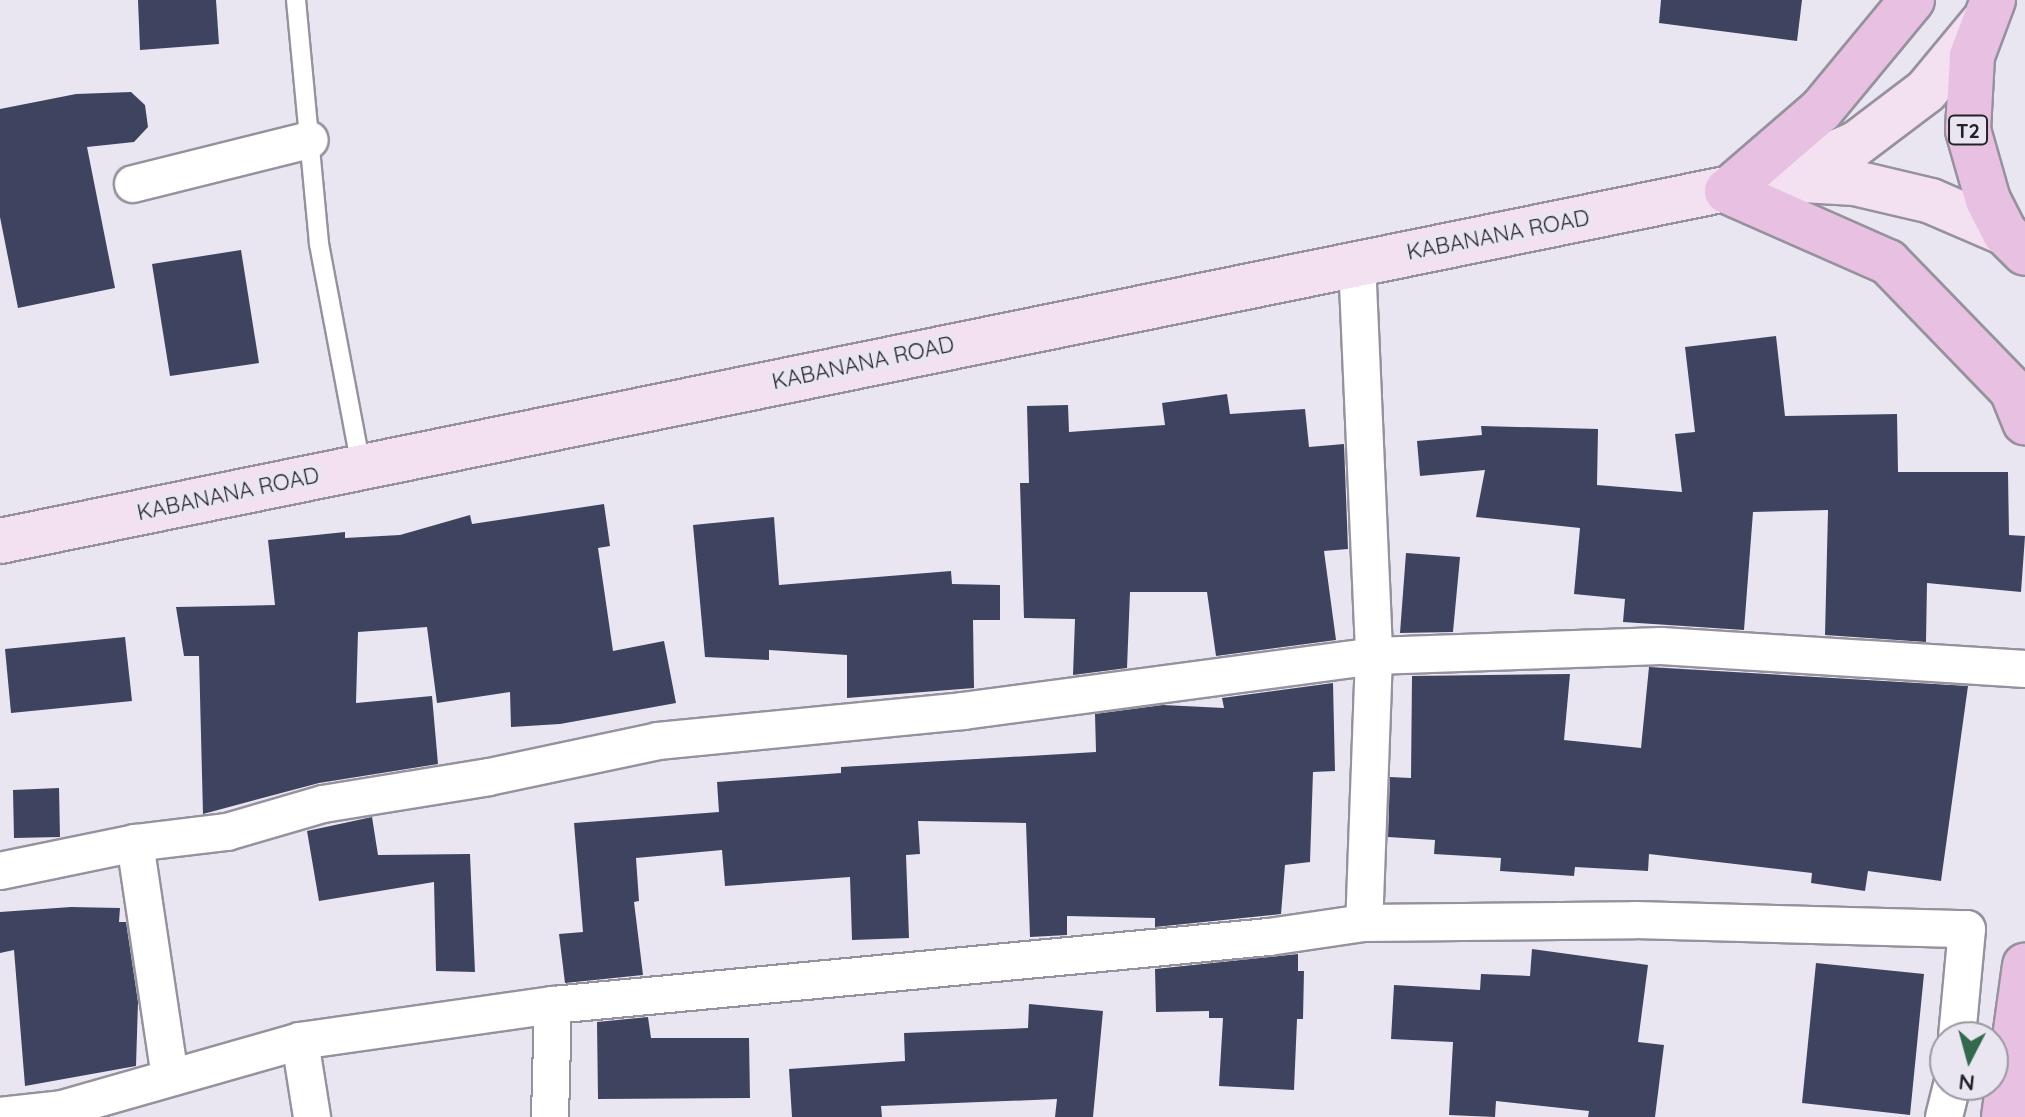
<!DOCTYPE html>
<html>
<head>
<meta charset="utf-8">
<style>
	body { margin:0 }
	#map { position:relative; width:2025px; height:1117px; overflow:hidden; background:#eae6f1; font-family:Quicksand,sans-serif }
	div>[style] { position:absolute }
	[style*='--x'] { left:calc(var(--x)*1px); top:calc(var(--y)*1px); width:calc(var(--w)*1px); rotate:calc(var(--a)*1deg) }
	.building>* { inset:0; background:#3e445f }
	.roads { filter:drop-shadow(2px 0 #96929d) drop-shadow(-2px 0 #96929d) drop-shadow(0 2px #96929d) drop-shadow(0 -2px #96929d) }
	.lane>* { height:18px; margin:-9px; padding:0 9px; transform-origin:9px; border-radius:9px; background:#fff }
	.street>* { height:36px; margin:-18px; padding:0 18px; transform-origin:18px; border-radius:18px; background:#fff }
	.secondary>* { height:44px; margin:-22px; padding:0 22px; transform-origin:22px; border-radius:22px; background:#f3e0f1 }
	.primary>* { height:44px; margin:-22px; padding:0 22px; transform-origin:22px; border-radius:22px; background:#e8c1e2 }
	span { translate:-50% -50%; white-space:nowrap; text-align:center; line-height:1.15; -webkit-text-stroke:8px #eae6f1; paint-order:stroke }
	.shield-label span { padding:2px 6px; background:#eae6f1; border:2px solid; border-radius:6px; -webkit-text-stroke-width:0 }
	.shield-label { font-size:20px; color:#232226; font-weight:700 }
	.street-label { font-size:22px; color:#232226 }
	.north { position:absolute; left:1929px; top:1021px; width:80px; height:80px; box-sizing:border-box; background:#eae6f1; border:2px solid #9a98a0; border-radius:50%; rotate:186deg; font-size:22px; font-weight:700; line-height:32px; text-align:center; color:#232226 }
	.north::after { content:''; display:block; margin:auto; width:28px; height:36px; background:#33684e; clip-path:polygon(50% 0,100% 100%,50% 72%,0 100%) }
</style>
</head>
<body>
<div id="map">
	<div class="building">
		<i style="clip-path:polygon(138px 0,216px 0,219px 44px,140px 50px)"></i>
		<i style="clip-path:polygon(1661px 0,1802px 0,1797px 41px,1659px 23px)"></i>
		<i style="clip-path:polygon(131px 92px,145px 105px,148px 127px,134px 142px,87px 147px,115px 288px,18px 308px,0 217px,0 109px,76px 94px)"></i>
		<i style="clip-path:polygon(241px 250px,259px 363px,170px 376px,152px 264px)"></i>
		<i style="clip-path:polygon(1776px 336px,1785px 416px,1897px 414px,1898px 472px,2008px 472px,2009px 535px,2025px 536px,2021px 592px,1927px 583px,1926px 642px,1825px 635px,1828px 510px,1753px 512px,1744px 630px,1623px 622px,1625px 599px,1574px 594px,1580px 528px,1476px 517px,1485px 470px,1420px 476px,1417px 441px,1482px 435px,1481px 426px,1598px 429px,1597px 485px,1682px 492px,1675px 434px,1695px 432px,1685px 347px)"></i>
		<i style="clip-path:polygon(1227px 394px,1230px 414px,1305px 409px,1309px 447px,1344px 444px,1348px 549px,1324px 551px,1336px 640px,1216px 656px,1207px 592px,1130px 592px,1127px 668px,1073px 675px,1075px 619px,1024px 618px,1020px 483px,1029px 483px,1027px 406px,1068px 405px,1069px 432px,1165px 425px,1162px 403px)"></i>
		<i style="clip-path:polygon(604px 504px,610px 546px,598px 548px,613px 651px,664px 641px,676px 703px,560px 724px,511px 727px,510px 692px,437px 703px,427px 627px,358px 632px,356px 703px,432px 696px,438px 764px,319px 783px,203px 814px,199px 656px,184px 656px,176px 607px,275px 605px,268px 540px,345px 532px,345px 538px,400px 535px,470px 515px,472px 524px)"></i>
		<i style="clip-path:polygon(774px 517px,779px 585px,951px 571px,952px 584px,1000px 585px,1000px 620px,973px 620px,974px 688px,847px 698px,847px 655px,769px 650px,769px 660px,705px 657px,693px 525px)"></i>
		<i style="clip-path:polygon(1406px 553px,1460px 557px,1453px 632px,1400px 633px)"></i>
		<i style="clip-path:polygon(125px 637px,132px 701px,11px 713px,5px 649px)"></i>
		<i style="clip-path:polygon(1649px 667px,1968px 686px,1941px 881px,1868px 871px,1865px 891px,1811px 883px,1812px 873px,1649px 854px,1648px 871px,1575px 867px,1574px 876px,1500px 871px,1501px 858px,1434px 854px,1435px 840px,1388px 837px,1390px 777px,1411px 778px,1412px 676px,1570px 674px,1564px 740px,1641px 748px)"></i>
		<i style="clip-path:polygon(1333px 683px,1335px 771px,1313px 772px,1310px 862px,1285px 865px,1281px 914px,1155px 927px,1155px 918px,1067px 916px,1067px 935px,1030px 937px,1026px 823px,918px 821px,920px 854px,906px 855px,909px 938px,852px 940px,850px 877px,725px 886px,722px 850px,636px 858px,639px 901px,634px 902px,643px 975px,565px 983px,559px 934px,583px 932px,574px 823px,719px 812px,717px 782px,841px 773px,841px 767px,1096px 752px,1095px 714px,1163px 705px,1224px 708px,1222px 698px)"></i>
		<i style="clip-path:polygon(59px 788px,60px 837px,14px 838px,13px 790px)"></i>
		<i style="clip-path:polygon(372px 817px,378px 855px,470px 854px,475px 972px,436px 971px,434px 882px,319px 901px,307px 831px)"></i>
		<i style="clip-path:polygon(71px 907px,120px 908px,119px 922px,126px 922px,138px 1002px,136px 1066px,25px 1086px,14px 950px,0 953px,0 912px)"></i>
		<i style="clip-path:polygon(1532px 949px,1648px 965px,1638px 1042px,1664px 1045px,1655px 1117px,1588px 1117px,1589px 1111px,1496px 1101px,1495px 1117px,1449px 1115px,1453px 1042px,1391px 1039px,1394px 985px,1480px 990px,1481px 974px,1530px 976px)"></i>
		<i style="clip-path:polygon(1298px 954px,1298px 971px,1304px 971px,1303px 1019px,1297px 1019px,1294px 1090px,1219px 1086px,1223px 1018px,1209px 1018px,1209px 1011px,1156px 1012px,1155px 969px)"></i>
		<i style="clip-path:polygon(1816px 963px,1924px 974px,1910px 1115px,1802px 1103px)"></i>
		<i style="clip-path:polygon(1029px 1004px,1103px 1011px,1093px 1117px,1055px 1117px,1057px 1099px,881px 1106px,882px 1117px,792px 1117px,789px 1069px,905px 1061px,904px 1033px,1028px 1028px)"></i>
		<i style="clip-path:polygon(648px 1017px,651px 1038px,749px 1038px,750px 1098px,598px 1099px,597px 1022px)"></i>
	</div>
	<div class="roads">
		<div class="lane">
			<i style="--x:296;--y:0;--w:245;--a:84.6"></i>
			<i style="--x:319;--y:244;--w:227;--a:79.3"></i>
		</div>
		<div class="street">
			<i style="--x:133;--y:184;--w:182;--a:-14"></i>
			<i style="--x:1357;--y:261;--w:395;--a:87.5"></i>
			<i style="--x:1374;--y:656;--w:267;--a:92.1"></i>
			<i style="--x:135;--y:843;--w:237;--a:81.5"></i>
			<i style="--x:0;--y:871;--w:138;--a:-11.7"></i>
			<i style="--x:135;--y:843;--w:93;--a:-6.8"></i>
			<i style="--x:227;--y:832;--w:100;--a:-16.3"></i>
			<i style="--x:323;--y:804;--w:168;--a:-9.2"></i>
			<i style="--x:489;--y:777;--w:173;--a:-12"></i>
			<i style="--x:658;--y:741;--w:306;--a:-5.6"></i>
			<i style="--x:963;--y:711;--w:415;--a:-7.6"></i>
			<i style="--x:1374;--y:656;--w:287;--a:-2"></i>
			<i style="--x:1661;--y:646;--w:365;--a:3.6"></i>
			<i style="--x:300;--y:1041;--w:77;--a:81"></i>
			<i style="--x:0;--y:1116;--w:62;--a:-6.4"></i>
			<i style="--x:62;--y:1109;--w:248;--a:-15.9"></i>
			<i style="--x:300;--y:1041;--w:256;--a:-8.1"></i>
			<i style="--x:553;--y:1005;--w:719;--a:-5.43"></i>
			<i style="--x:1269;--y:937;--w:96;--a:-8.4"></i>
			<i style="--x:1364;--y:923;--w:271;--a:-0.6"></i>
			<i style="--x:1635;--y:920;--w:332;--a:1.6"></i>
			<i style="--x:1967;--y:929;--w:108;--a:95.3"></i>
			<i style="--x:550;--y:1117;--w:112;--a:-88.5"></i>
			<i style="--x:1944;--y:1117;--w:33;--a:-76"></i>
		</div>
		<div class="secondary">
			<i style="--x:1785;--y:179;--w:70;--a:3.3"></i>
			<i style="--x:1855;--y:183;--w:78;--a:13.3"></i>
			<i style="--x:1931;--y:201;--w:81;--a:23.4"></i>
			<i style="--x:0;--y:541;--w:1812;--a:-11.53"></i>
			<i style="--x:1775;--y:179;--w:88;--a:-23.4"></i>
			<i style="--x:1856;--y:144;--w:88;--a:-37.1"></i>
			<i style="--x:1926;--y:91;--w:89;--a:-50.4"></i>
		</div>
		<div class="primary">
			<i style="--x:1912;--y:0;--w:143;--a:129.6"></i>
			<i style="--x:1821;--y:110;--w:124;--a:139.2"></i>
			<i style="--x:1727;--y:191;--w:176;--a:23.8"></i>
			<i style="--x:1888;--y:262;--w:178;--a:45.9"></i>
			<i style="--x:2012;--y:390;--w:35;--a:68"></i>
			<i style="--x:1993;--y:0;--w:60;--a:110.6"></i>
			<i style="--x:1972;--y:56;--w:74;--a:93.1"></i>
			<i style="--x:1968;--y:130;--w:73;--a:74.1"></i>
			<i style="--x:1988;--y:200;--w:37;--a:63"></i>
			<i style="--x:2005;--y:233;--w:28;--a:45"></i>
			<i style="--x:2004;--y:1117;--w:153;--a:-82.1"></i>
		</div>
	</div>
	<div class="shield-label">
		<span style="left:1968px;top:130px">T2</span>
	</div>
	<div class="street-label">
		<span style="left:1498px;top:235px;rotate:-11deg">KABANANA ROAD</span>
		<span style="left:863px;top:363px;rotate:-12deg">KABANANA ROAD</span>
		<span style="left:228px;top:494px;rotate:-12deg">KABANANA ROAD</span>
	</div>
	<div class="north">N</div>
</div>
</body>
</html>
